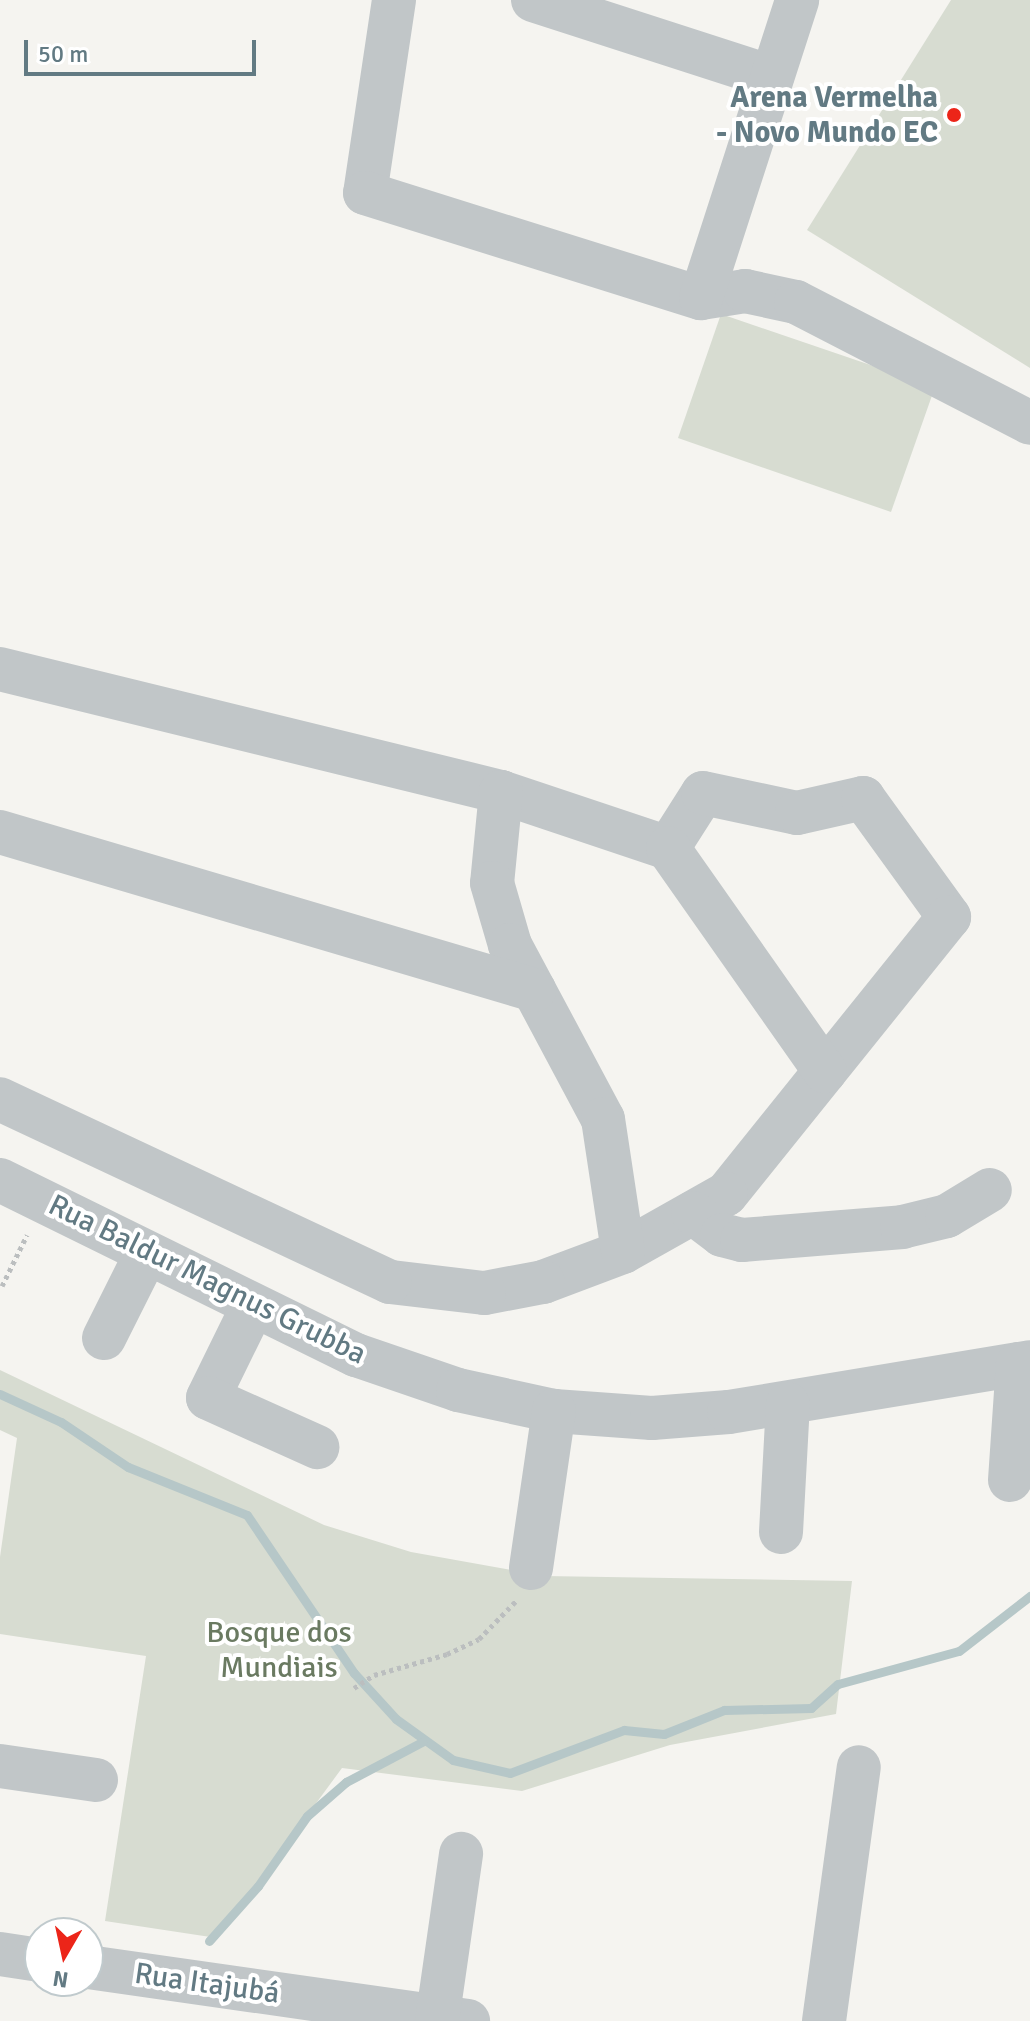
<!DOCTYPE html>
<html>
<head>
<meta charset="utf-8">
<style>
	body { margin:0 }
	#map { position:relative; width:1030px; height:2021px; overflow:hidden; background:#f5f4f0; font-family:Signika,sans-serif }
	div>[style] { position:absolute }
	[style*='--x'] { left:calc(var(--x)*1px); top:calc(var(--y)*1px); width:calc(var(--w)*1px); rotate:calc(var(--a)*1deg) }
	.green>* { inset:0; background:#d7dcd1 }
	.stream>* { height:9px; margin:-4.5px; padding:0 4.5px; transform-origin:4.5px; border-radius:4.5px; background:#b6c7c8 }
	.path>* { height:5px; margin-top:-2.5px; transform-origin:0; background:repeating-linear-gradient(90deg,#bbbebf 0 4px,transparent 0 8px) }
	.minor>* { height:44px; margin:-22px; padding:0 22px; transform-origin:22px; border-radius:22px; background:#c1c6c8 }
	.dots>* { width:22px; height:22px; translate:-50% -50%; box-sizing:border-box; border:4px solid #fff; border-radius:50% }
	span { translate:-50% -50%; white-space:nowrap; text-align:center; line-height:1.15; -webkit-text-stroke:8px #fff; paint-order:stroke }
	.poi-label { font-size:30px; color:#627a83; font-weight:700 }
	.right { translate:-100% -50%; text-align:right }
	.street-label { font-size:30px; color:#627a83 }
	.park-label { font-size:30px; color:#6a7a61 }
	.north { position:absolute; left:24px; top:1917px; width:80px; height:80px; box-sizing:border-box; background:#fff; border:2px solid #c0cacd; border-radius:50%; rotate:189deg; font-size:22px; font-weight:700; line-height:32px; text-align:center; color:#627a83 }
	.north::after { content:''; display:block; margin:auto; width:28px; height:36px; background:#ec2519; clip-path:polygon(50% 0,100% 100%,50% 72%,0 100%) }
	.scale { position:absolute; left:24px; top:40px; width:232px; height:36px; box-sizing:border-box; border:4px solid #627a83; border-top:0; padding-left:10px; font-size:24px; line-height:28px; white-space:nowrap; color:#627a83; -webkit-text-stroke:6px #fff; paint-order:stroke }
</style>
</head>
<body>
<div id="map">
	<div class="green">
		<i style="clip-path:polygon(951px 0,1030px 0,1030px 368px,807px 230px)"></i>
		<i style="clip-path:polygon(721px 314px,935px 387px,891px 512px,678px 438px)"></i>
		<i style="clip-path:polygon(0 1370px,324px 1525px,411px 1552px,544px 1576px,852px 1581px,836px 1714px,670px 1745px,522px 1791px,342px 1768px,217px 1938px,105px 1921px,146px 1656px,0 1634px,0 1557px,17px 1438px,0 1430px)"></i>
	</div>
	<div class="stream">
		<i style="--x:0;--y:1394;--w:67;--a:24.7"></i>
		<i style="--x:61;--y:1422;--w:81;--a:33.9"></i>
		<i style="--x:128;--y:1467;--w:128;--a:22"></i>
		<i style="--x:247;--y:1515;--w:191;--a:55.9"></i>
		<i style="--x:354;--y:1673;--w:62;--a:47.6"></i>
		<i style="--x:396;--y:1719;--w:70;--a:35.7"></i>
		<i style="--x:453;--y:1760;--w:58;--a:12.8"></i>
		<i style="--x:510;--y:1773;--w:122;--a:-20.7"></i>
		<i style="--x:624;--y:1730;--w:40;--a:5.7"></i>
		<i style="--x:664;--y:1734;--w:65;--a:-21.8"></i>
		<i style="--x:724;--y:1710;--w:87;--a:-1.3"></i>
		<i style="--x:811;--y:1708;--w:36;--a:-42"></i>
		<i style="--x:838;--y:1684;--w:125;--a:-15.3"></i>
		<i style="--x:959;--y:1651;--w:90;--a:-37.8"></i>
		<i style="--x:209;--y:1941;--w:74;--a:-48.3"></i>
		<i style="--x:258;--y:1886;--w:85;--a:-55"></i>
		<i style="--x:307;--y:1816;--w:52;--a:-41.1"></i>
		<i style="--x:346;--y:1782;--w:86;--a:-27.8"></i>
	</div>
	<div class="path">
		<i style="--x:2;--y:1286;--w:57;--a:-63.9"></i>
		<i style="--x:354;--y:1688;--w:24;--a:-33"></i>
		<i style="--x:374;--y:1675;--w:76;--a:-16"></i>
		<i style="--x:447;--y:1654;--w:35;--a:-25"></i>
		<i style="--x:479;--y:1639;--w:53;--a:-45.8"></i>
	</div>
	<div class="minor">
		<i style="--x:394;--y:0;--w:195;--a:98.5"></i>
		<i style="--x:365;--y:193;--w:352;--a:17.4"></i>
		<i style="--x:701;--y:298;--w:45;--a:-9"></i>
		<i style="--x:745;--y:291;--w:52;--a:12.2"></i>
		<i style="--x:796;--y:302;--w:263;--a:27.3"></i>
		<i style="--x:533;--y:0;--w:251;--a:17.9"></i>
		<i style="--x:701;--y:298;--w:313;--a:-72.1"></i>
		<i style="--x:0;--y:669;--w:516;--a:13.79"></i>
		<i style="--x:501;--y:792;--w:176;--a:18.5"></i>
		<i style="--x:668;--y:848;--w:65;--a:-57.5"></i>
		<i style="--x:703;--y:793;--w:96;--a:12"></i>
		<i style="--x:797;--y:813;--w:68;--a:-12.8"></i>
		<i style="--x:863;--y:798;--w:147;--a:54.1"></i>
		<i style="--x:949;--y:917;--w:356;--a:128.8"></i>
		<i style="--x:726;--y:1194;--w:118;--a:150.6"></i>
		<i style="--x:623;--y:1252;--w:85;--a:159.4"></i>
		<i style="--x:543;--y:1282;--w:60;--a:169.4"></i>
		<i style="--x:484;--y:1293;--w:95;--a:-173.3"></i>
		<i style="--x:390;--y:1282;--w:431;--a:-154.9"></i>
		<i style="--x:501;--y:792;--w:91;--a:95.6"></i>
		<i style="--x:492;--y:883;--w:65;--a:73.8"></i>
		<i style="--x:510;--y:945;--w:197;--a:61.9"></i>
		<i style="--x:603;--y:1119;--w:134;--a:81.4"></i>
		<i style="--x:0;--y:832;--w:557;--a:16.48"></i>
		<i style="--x:668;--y:848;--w:273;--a:54.9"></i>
		<i style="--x:0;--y:1180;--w:397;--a:26.2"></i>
		<i style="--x:356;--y:1355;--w:108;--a:18.9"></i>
		<i style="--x:458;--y:1390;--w:98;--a:12.3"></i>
		<i style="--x:554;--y:1411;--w:98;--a:4.1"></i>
		<i style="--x:652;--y:1418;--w:77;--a:-4.5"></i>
		<i style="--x:729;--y:1412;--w:305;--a:-9.4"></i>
		<i style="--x:693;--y:1213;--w:36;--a:37"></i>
		<i style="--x:722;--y:1235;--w:21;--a:14"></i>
		<i style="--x:742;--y:1240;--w:161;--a:-4.6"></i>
		<i style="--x:902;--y:1227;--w:46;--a:-13.7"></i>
		<i style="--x:947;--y:1216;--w:50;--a:-31.2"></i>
		<i style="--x:252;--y:1308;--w:100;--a:116.1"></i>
		<i style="--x:208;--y:1398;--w:120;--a:24.2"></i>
		<i style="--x:104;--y:1338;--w:94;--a:-63.4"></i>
		<i style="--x:1010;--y:1480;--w:116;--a:-86.1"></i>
		<i style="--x:781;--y:1532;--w:128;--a:-86.9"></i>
		<i style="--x:531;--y:1568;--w:159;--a:-81.7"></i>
		<i style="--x:0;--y:1766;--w:97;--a:8.3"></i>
		<i style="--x:0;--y:1954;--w:40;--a:8.5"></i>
		<i style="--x:88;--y:1967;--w:384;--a:8.1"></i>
		<i style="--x:437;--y:2021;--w:169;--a:-81.8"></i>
		<i style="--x:824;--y:2021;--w:256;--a:-82.2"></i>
	</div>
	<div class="dots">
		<i style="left:954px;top:115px;background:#ec2519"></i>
	</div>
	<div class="poi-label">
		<span class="right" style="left:938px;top:115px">Arena Vermelha<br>- Novo Mundo EC</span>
	</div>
	<div class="street-label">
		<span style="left:207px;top:1280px;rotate:26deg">Rua Baldur Magnus Grubba</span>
		<span style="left:207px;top:1984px;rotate:8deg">Rua Itajubá</span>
	</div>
	<div class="park-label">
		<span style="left:279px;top:1650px">Bosque dos<br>Mundiais</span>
	</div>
	<div class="north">N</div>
	<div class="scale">50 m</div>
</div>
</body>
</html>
